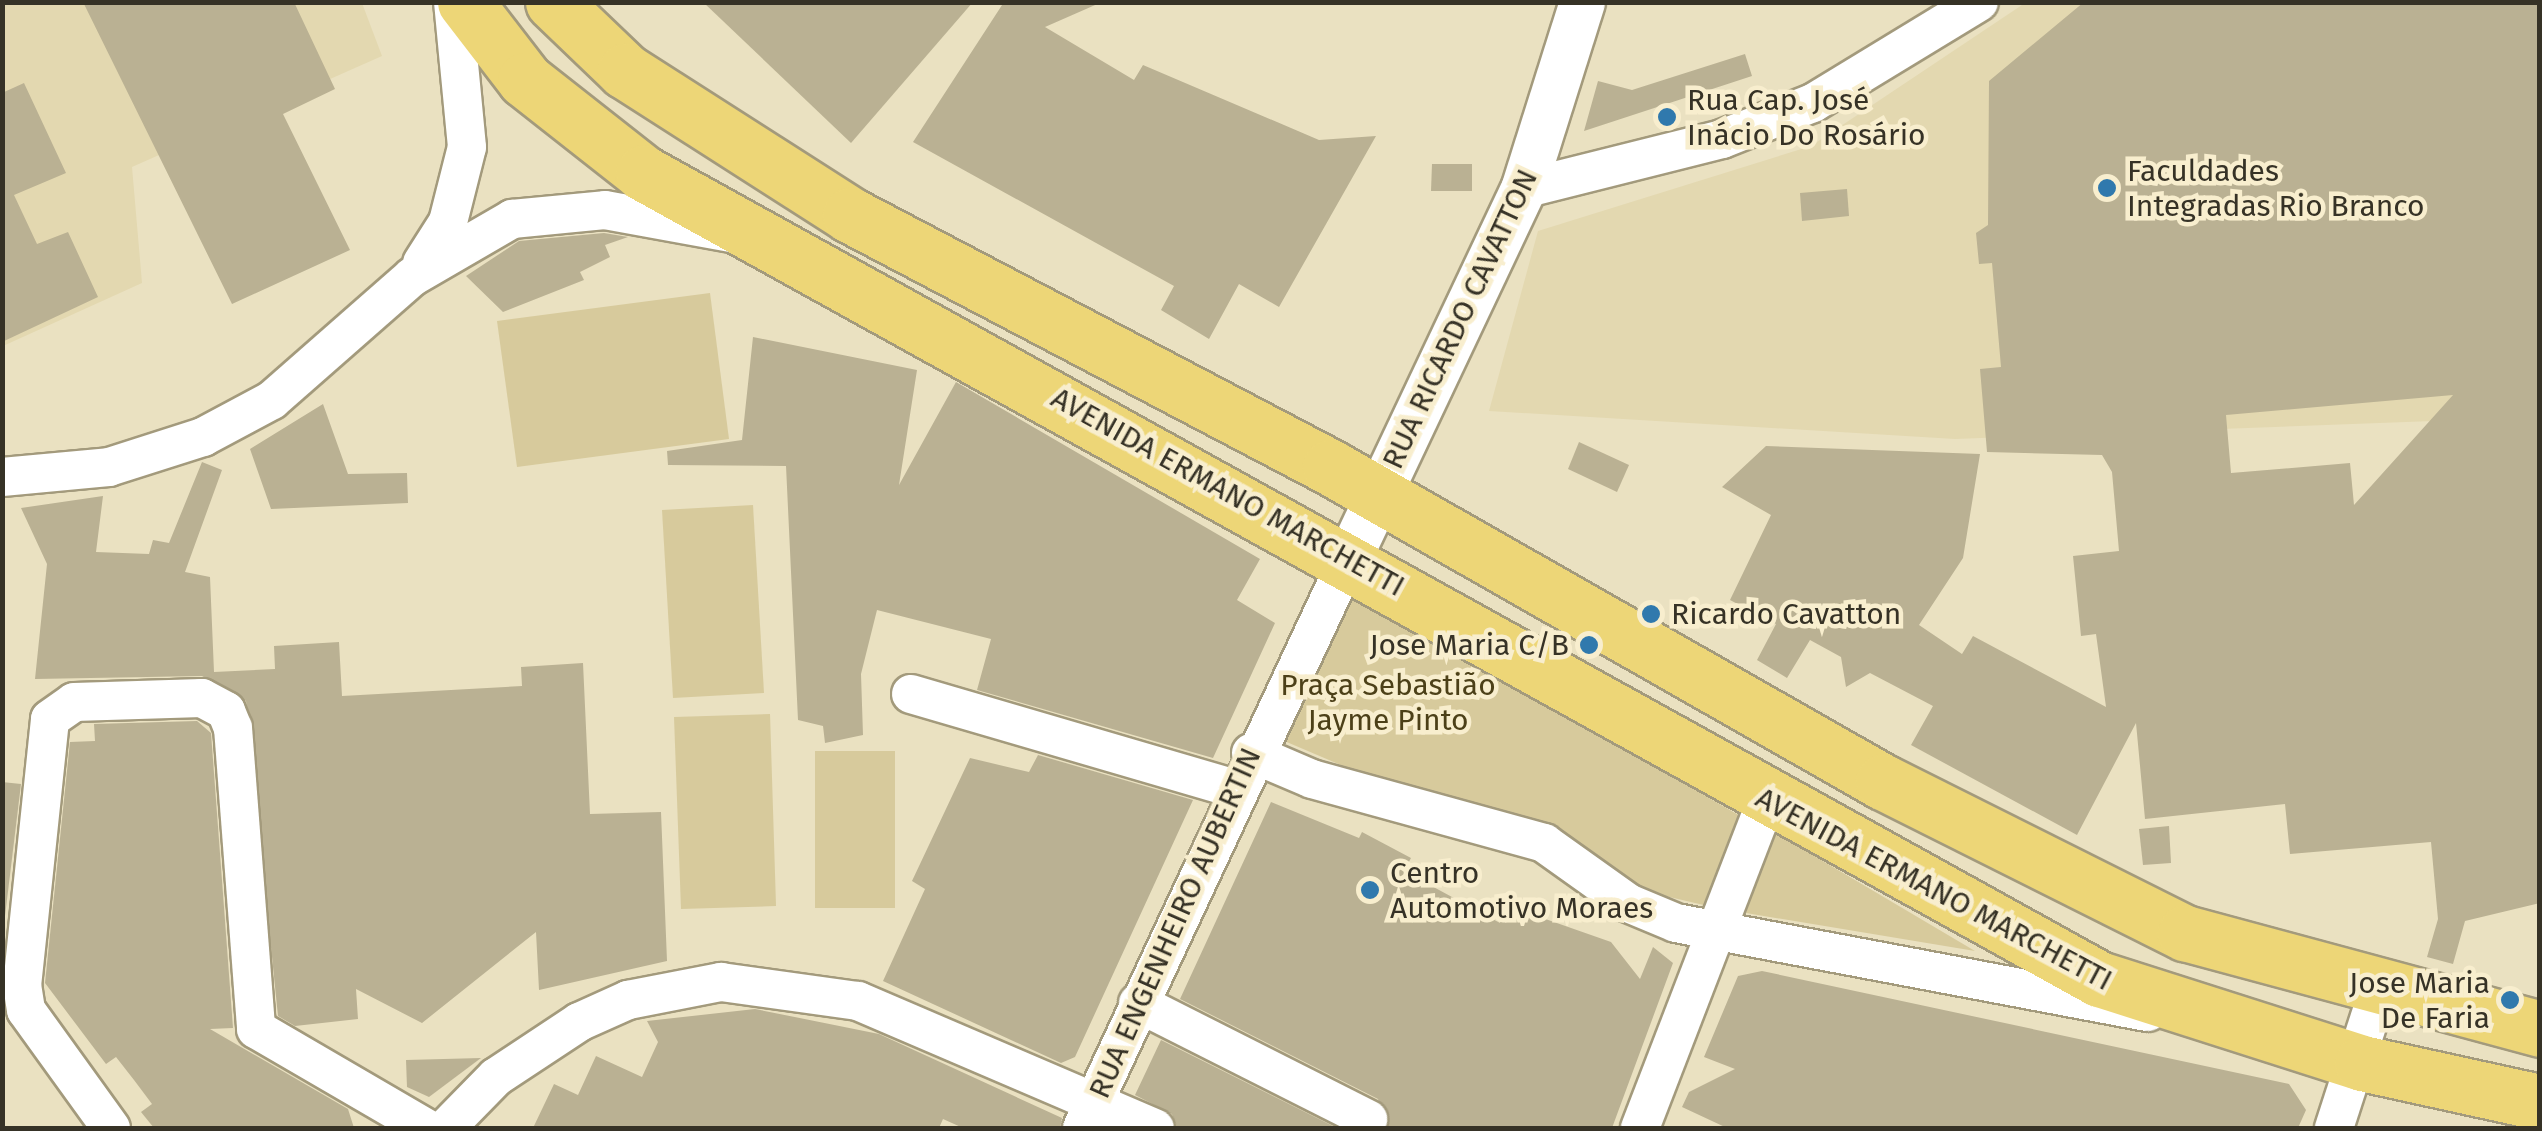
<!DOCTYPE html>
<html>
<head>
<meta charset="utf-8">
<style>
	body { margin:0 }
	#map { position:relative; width:2542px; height:1131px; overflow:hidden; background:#eae1c1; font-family:"Fira Sans",sans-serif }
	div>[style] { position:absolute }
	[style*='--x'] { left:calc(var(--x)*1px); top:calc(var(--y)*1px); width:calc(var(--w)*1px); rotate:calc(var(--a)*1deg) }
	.built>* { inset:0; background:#e3d8b0 }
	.green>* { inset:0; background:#d7ca9c }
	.building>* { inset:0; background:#bab193 }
	.roads { filter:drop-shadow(2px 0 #a39a7c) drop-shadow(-2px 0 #a39a7c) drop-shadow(0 2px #a39a7c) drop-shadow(0 -2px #a39a7c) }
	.minor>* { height:38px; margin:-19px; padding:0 19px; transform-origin:19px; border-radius:19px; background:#fff }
	.tertiary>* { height:45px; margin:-22.5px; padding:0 22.5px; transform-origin:22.5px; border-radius:22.5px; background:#fff }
	.primary>* { height:55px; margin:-27.5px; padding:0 27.5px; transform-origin:27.5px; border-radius:27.5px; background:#edd677 }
	.dots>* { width:28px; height:28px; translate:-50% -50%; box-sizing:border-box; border:5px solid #f8eece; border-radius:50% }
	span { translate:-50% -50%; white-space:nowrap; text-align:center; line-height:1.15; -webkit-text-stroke:9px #f8eece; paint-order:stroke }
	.poi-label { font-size:30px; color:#363226 }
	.left { translate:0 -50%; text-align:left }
	.right { translate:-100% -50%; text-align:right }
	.street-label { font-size:30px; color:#363226 }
	.park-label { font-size:30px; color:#4c4018 }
	.frame { position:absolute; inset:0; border:5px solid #363226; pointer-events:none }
</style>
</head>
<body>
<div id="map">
	<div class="built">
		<i style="clip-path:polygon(2px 3px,362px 3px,382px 56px,132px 167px,142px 283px,3px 346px)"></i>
		<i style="clip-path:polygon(2025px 3px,2539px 3px,2539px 417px,1955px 439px,1489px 411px,1538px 231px,1811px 146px)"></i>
	</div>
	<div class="green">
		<i style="clip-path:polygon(710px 293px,729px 439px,517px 467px,497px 321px)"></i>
		<i style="clip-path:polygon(753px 505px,764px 693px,673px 698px,662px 510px)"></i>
		<i style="clip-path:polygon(1354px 593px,1742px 817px,1708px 906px,1635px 889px,1551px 826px,1376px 780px,1282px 740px)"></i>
		<i style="clip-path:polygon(770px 714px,776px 906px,681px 909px,674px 717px)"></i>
		<i style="clip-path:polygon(815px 751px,895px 751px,895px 908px,815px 908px)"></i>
		<i style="clip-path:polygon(1772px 831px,1975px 951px,1746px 913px)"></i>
	</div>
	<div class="building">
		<i style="clip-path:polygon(83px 2px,294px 2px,335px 89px,283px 114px,350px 250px,232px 304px)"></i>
		<i style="clip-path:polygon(703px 2px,973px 2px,851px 143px)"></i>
		<i style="clip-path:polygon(1004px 2px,1102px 2px,1045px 27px,1134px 80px,1143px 65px,1319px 140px,1376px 136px,1279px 307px,1239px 284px,1209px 339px,1161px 310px,1174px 286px,913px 142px)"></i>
		<i style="clip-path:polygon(evenodd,2084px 2px,2540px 2px,2540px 903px,2465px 921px,2453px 964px,2427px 957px,2438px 919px,2431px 842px,2290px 854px,2285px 804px,2145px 819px,2136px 723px,2077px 835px,1911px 745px,1933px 706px,1870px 673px,1846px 687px,1841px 657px,1810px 640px,1787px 678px,1757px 660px,1776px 624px,1730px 600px,1771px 515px,1722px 487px,1766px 446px,1980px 454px,1963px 558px,1919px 625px,1962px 654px,1973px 636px,2106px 707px,2096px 634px,2081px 636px,2073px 556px,2119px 551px,2112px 472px,2102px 455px,1987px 452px,1980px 369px,2001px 367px,1992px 263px,1979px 264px,1976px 233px,1988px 225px,1989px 81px,2084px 2px,2453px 395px,2354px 505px,2350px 463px,2231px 473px,2226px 415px,2453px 395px)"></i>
		<i style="clip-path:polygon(1745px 54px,1752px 76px,1584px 131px,1598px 81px,1632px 90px)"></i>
		<i style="clip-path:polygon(24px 83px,66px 173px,14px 195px,37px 244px,68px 232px,98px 297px,2px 342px,2px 93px)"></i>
		<i style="clip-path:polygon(1432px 164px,1472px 164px,1472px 191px,1431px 191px)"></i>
		<i style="clip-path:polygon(1847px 189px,1849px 216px,1802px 221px,1800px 193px)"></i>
		<i style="clip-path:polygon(604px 233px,628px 237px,605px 245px,610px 257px,580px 272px,584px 280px,503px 312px,466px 276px,519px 241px)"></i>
		<i style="clip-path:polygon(753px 337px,917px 370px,899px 485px,956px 382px,1260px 559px,1237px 600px,1275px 623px,1213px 758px,977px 690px,991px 639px,877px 610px,861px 674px,863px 735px,825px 743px,823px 726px,798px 720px,786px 466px,668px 465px,667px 451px,742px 440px)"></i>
		<i style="clip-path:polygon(323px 404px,348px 474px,407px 473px,408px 503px,271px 509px,250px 449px)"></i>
		<i style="clip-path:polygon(1579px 442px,1629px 465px,1617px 492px,1568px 469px)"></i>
		<i style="clip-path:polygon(202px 462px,222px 470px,185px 572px,210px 577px,214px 672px,275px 669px,274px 646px,339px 642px,342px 696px,522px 686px,521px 667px,583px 663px,590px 814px,661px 812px,667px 961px,539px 990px,536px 932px,422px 1023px,356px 989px,358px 1019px,295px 1026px,278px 1016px,246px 701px,202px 676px,35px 679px,47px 564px,21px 508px,103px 496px,96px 552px,149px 554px,153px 540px,169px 543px)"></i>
		<i style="clip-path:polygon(197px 721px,211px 733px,233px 1028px,210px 1029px,348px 1109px,354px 1128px,154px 1128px,141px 1112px,152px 1104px,134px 1080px,116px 1057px,106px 1064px,45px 983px,70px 742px,95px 741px,94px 724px)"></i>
		<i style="clip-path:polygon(1038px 755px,1193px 800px,1075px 1057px,1061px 1063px,883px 981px,925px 889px,912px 881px,970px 758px,1029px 772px)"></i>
		<i style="clip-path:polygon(2px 782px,21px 784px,2px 941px)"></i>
		<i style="clip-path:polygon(1271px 802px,1359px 838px,1362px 832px,1411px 858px,1404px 871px,1500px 923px,1508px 906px,1611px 942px,1640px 979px,1653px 947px,1673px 963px,1612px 1128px,1388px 1128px,1378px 1099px,1180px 999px)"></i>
		<i style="clip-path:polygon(2169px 826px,2171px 863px,2143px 865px,2139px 829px)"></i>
		<i style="clip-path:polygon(1762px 971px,2289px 1084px,2306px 1110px,2298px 1128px,1727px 1128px,1682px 1107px,1689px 1092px,1735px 1069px,1704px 1057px,1738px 976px)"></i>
		<i style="clip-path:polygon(755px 1009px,879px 1034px,1062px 1118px,1060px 1128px,963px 1128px,943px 1119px,939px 1128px,533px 1128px,554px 1084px,578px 1095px,596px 1056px,642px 1077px,658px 1042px,647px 1021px)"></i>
		<i style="clip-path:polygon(1161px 1040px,1337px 1128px,1177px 1128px,1172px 1114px,1135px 1095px)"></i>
		<i style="clip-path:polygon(481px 1058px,429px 1097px,407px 1087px,406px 1060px)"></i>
	</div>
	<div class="roads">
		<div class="minor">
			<i style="--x:1523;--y:189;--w:205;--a:-14.1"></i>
			<i style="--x:1722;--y:139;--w:98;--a:-21.6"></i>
			<i style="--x:1813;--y:103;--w:194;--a:-31.3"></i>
			<i style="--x:422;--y:263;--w:49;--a:-57.6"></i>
			<i style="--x:448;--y:222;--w:77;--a:-75.8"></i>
			<i style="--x:467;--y:147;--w:146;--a:-95.5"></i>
			<i style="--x:2;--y:477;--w:107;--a:-5.3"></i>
			<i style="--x:109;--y:467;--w:99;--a:-17.7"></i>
			<i style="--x:203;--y:437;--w:78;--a:-28.2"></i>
			<i style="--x:272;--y:400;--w:186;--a:-41.3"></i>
			<i style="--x:412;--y:277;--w:116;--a:-30.1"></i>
			<i style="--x:512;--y:219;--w:93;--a:-5.5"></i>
			<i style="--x:605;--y:210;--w:127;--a:10.4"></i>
			<i style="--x:911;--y:694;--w:338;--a:16.3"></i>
			<i style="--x:1251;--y:753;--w:66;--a:23.1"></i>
			<i style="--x:1312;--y:779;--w:241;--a:15.4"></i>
			<i style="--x:1544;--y:843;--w:103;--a:35.5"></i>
			<i style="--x:1628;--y:903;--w:52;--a:22.6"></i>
			<i style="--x:1676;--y:923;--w:480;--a:10.7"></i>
			<i style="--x:1138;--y:1003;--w:258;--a:26.8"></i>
			<i style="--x:111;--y:1128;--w:145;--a:-125.8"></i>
			<i style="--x:26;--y:1010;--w:24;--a:-99"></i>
			<i style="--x:22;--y:986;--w:268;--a:-84"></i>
			<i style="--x:50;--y:719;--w:29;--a:-35"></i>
			<i style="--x:74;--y:702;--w:128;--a:-1.8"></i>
			<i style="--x:202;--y:698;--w:27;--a:28"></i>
			<i style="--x:226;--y:711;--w:18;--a:68"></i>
			<i style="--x:233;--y:728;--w:302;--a:85.6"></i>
			<i style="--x:256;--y:1029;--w:197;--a:30.2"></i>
			<i style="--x:446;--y:1128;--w:71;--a:-45.6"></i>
			<i style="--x:496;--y:1077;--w:100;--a:-33.5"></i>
			<i style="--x:579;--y:1022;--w:54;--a:-24.2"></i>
			<i style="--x:628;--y:1000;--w:95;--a:-11"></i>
			<i style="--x:721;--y:982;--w:138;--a:7.9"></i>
			<i style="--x:858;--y:1001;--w:323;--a:23.2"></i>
			<i style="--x:1082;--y:1128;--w:630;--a:-64.94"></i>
			<i style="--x:1640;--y:1128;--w:350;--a:-68.9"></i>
			<i style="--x:2334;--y:1128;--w:146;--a:-72.1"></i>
		</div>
		<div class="tertiary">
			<i style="--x:1349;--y:557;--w:407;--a:-64.7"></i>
			<i style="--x:1523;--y:189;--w:196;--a:-72.5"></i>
		</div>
		<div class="primary">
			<i style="--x:465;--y:2;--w:98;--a:52.4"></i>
			<i style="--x:525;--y:80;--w:150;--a:38.2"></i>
			<i style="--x:643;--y:173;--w:1664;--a:28.97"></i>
			<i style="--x:2099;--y:979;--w:276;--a:17.7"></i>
			<i style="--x:2362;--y:1063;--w:182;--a:12.4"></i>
			<i style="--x:553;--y:2;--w:100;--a:43.8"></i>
			<i style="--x:625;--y:71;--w:267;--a:32.6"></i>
			<i style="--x:850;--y:215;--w:542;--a:27.7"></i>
			<i style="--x:1330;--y:467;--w:636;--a:29.67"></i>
			<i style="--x:1883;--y:782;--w:338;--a:26.6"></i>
			<i style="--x:2185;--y:933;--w:368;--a:15.1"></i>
		</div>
	</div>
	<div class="dots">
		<i style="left:1667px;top:117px;background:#3079ad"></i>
		<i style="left:2107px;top:188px;background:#3079ad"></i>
		<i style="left:1651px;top:614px;background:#3079ad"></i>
		<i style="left:1589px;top:645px;background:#3079ad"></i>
		<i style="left:1370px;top:890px;background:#3079ad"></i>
		<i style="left:2510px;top:1000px;background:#3079ad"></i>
	</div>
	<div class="poi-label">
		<span class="left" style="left:1687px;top:117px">Rua Cap. José<br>Inácio Do Rosário</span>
		<span class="left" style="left:2127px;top:188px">Faculdades<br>Integradas Rio Branco</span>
		<span class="left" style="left:1671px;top:614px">Ricardo Cavatton</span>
		<span class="right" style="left:1569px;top:645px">Jose Maria C/B</span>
		<span class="left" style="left:1390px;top:890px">Centro<br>Automotivo Moraes</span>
		<span class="right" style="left:2490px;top:1000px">Jose Maria<br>De Faria</span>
	</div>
	<div class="street-label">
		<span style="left:1460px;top:319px;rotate:-65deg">RUA RICARDO CAVATTON</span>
		<span style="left:1228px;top:492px;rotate:29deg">AVENIDA ERMANO MARCHETTI</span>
		<span style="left:1934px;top:889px;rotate:28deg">AVENIDA ERMANO MARCHETTI</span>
		<span style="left:1175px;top:923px;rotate:-66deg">RUA ENGENHEIRO AUBERTIN</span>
	</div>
	<div class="park-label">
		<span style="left:1388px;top:702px">Praça Sebastião<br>Jayme Pinto</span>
	</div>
	<div class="frame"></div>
</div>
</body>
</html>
